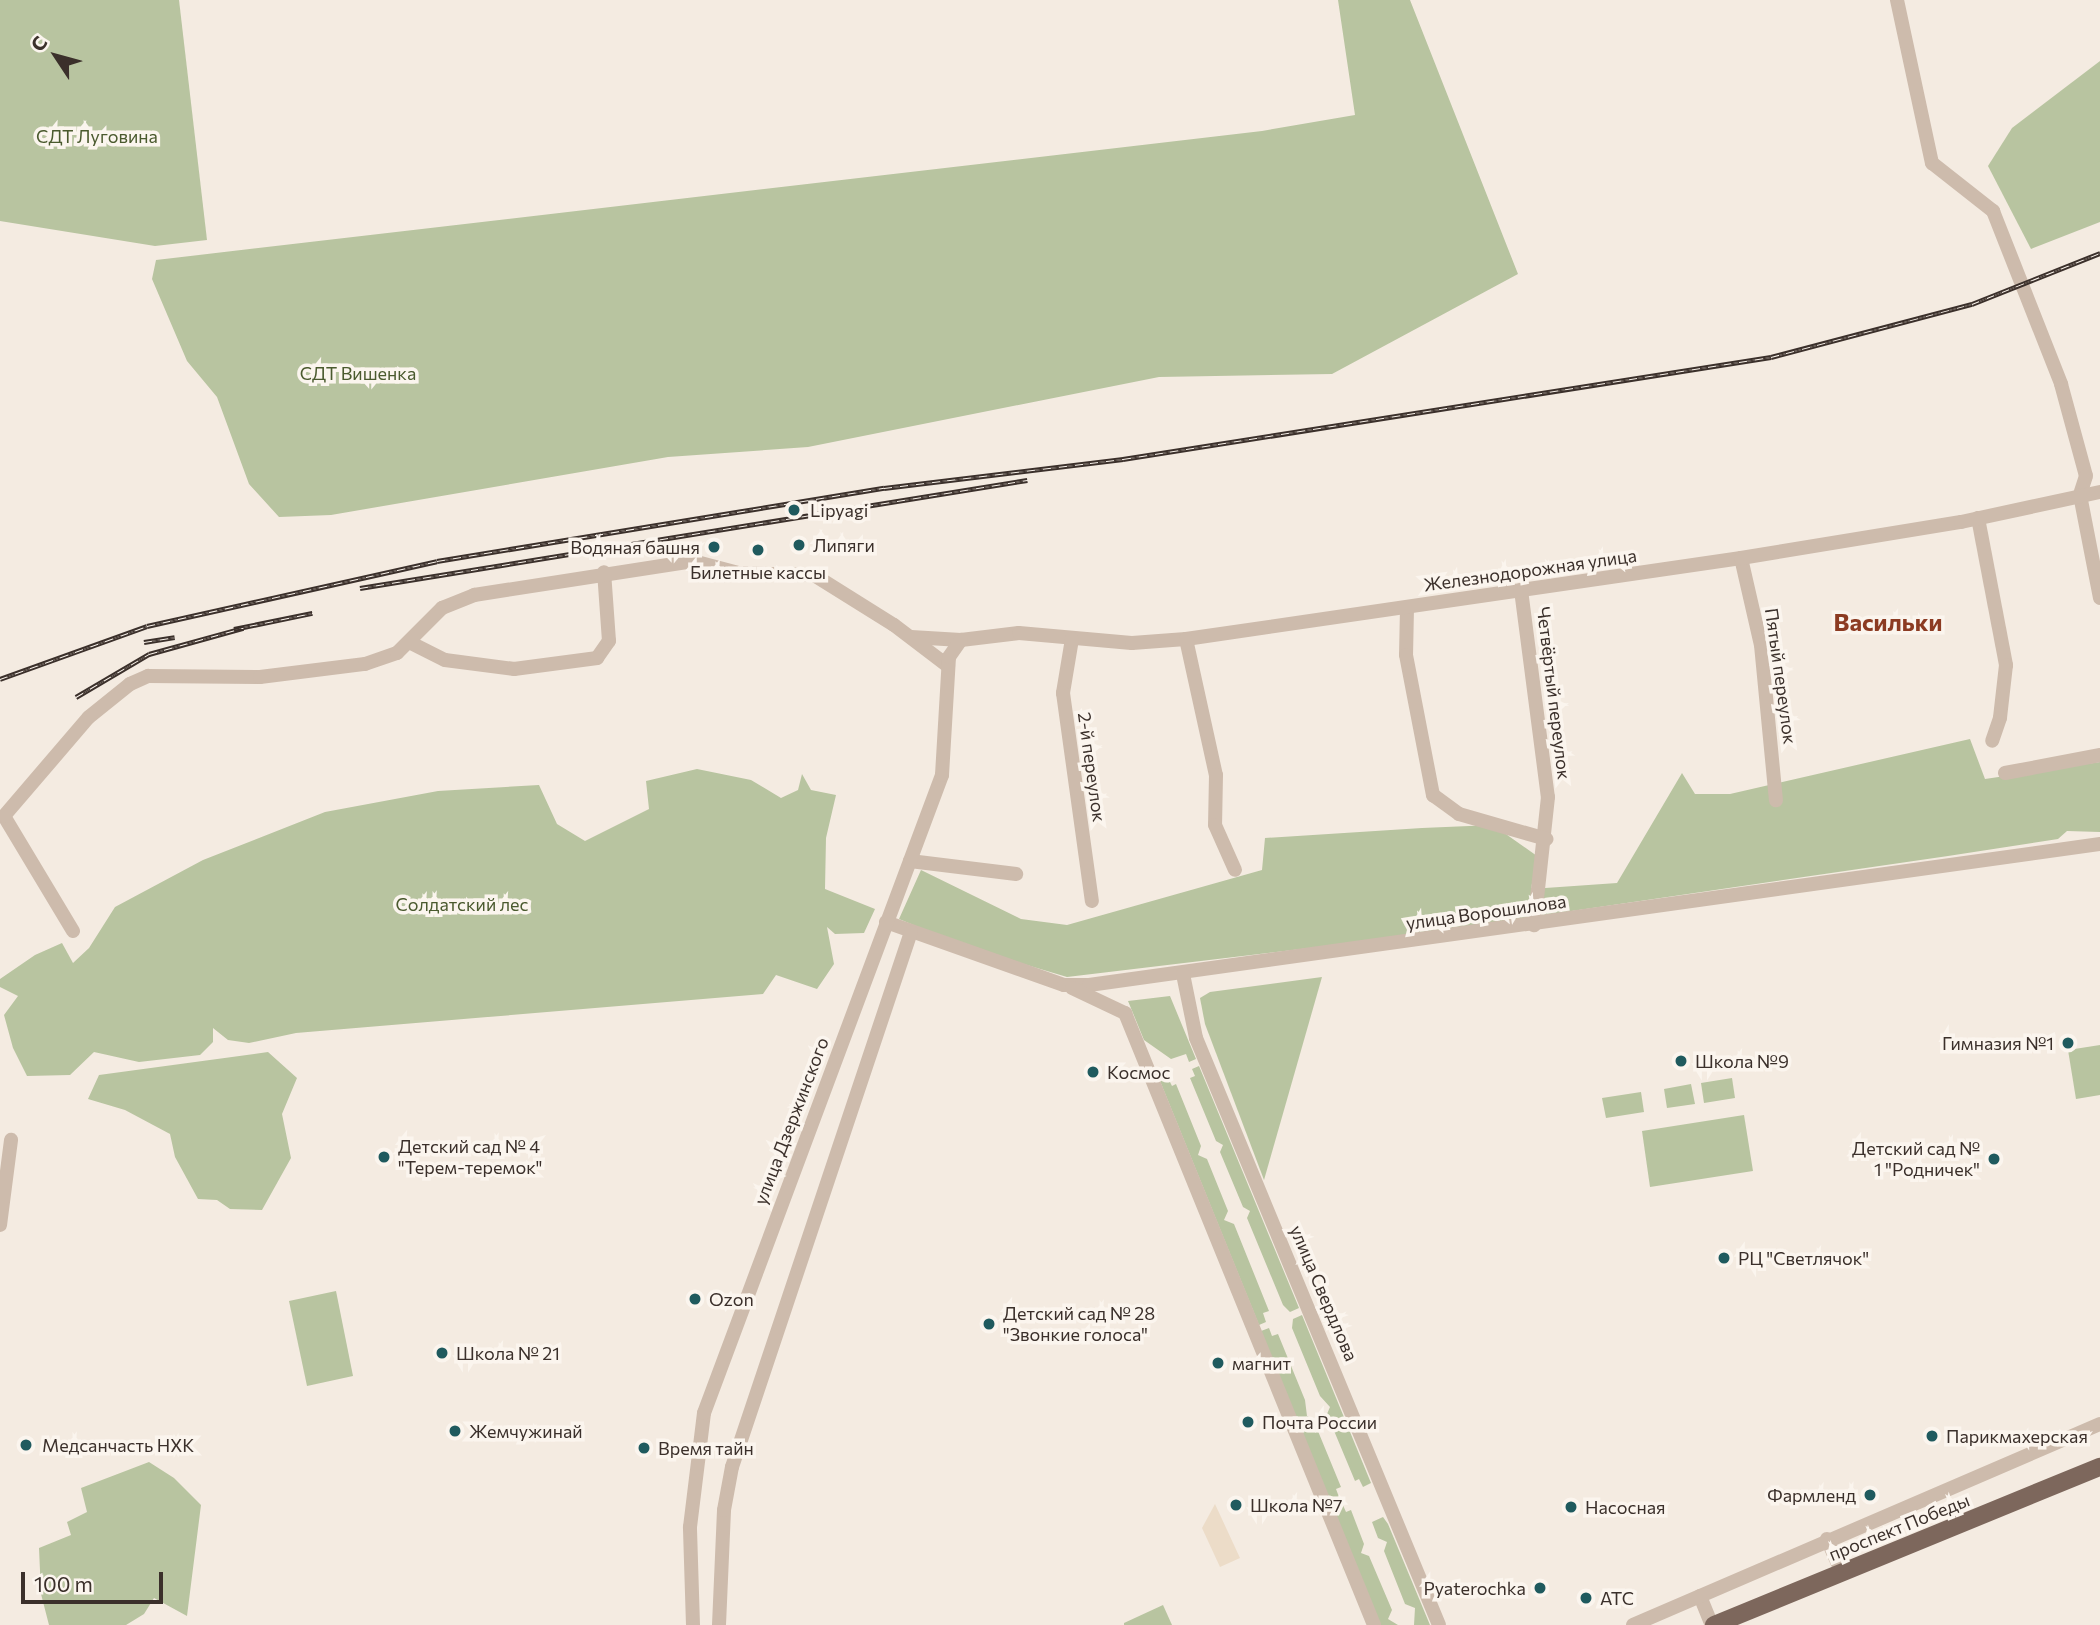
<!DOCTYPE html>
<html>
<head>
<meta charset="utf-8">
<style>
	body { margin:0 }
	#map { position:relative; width:2100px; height:1625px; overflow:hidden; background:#f4ebe1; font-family:Commissioner,sans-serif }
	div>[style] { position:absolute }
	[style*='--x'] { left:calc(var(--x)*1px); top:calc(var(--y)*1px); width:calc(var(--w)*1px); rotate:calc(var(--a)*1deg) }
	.green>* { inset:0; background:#b8c4a0 }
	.plaza>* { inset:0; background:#ecdcc8 }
	.minor>* { height:14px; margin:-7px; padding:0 7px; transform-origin:7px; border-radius:7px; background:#cdbbac }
	.major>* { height:18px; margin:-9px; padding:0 9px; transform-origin:9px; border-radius:9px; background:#7d675c }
	.rail>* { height:5px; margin-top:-2.5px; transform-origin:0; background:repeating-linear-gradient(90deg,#fbf5ee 0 8px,#3b302b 0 16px); box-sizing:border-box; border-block:2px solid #3b302b }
	.dots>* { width:19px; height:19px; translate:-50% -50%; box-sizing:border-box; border:4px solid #fbf5ee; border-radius:50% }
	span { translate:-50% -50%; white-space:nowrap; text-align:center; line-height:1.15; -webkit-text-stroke:7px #fbf5ee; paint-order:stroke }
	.park-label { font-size:18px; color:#4a5a2e }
	.poi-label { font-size:18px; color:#3b302b }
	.left { translate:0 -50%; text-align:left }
	.right { translate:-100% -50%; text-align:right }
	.street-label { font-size:18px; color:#3b302b }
	.district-label { font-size:24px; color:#8c3b22; font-weight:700 }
	.north { position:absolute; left:21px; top:21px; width:70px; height:70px; -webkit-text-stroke:5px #fbf5ee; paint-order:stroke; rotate:306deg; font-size:19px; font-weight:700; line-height:28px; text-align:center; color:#3b302b }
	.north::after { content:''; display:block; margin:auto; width:24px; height:32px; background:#3b302b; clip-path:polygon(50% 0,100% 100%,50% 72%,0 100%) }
	.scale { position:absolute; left:21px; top:1572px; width:142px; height:32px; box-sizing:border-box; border:4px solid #3b302b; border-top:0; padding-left:9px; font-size:21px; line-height:24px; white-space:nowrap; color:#3b302b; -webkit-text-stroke:5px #fbf5ee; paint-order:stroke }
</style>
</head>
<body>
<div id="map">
	<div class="green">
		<i style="clip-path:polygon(0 0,179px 0,207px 240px,155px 246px,0 221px)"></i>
		<i style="clip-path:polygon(1338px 0,1410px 0,1518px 274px,1332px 374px,1159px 377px,808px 447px,668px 457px,331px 515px,279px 517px,249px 484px,217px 397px,187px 361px,152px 279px,156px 260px,1262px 131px,1355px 115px)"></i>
		<i style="clip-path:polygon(2100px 61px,2100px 222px,2031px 249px,1988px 166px,2012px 128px)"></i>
		<i style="clip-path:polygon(1970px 739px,1985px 779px,2100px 762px,2100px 832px,2067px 831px,2058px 839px,1948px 856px,1359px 942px,1067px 977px,964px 946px,899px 919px,921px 870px,1021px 919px,1067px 925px,1262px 870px,1265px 838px,1422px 828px,1493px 825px,1537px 856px,1531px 889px,1617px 883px,1682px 773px,1695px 794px,1730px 794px)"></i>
		<i style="clip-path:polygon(697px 769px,751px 780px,781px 798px,798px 790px,802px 774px,811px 790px,836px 795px,826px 838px,825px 889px,875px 909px,864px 933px,835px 934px,827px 927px,834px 964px,817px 989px,776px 975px,763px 994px,296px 1033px,249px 1043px,228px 1040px,213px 1028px,213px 1042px,200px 1055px,139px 1062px,94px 1052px,70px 1075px,27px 1076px,13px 1048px,4px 1015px,18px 996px,0 987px,0 979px,35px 955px,62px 943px,73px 963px,89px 948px,115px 907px,203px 860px,325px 812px,438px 791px,539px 785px,557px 824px,585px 841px,649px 809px,646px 781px)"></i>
		<i style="clip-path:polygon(1322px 977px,1264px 1180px,1205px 1024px,1200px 998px,1210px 992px)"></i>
		<i style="clip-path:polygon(1170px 996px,1196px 1059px,1189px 1062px,1186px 1054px,1171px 1059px,1144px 1040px,1128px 1001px)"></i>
		<i style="clip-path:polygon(2100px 1045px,2100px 1095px,2076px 1099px,2068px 1050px)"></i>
		<i style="clip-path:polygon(268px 1052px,297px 1078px,282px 1114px,291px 1158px,262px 1210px,230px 1209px,217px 1200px,198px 1199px,175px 1157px,170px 1134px,125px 1110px,88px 1099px,99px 1075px)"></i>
		<i style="clip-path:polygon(1199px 1066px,1299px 1308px,1290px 1312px,1283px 1305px,1247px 1218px,1250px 1211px,1243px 1207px,1220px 1152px,1223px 1145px,1216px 1141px,1190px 1078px,1195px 1076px,1192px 1069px)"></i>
		<i style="clip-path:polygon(1168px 1078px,1172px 1086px,1176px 1084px,1201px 1146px,1198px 1155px,1207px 1159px,1228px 1211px,1224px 1220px,1234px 1224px,1269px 1311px,1263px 1313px,1266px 1322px,1259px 1325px,1160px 1081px)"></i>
		<i style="clip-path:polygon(1732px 1078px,1735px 1098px,1704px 1103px,1701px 1083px)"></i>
		<i style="clip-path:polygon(1691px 1084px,1695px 1104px,1667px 1108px,1664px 1089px)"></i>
		<i style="clip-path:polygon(1641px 1092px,1644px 1112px,1606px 1118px,1602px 1098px)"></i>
		<i style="clip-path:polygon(1744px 1115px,1753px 1171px,1650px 1187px,1642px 1131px)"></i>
		<i style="clip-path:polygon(336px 1291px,353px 1376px,307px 1386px,289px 1301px)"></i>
		<i style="clip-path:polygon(1302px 1315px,1371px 1483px,1363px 1487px,1359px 1479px,1355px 1481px,1327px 1414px,1330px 1407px,1320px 1396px,1292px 1328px,1293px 1319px)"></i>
		<i style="clip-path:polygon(1269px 1328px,1272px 1336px,1278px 1334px,1305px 1400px,1307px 1416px,1313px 1419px,1341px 1487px,1336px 1489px,1339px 1497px,1330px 1501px,1261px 1331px)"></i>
		<i style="clip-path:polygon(149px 1462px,174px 1478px,201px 1505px,187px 1616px,154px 1598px,144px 1614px,126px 1625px,49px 1625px,41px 1594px,39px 1548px,71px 1535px,67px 1522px,87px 1512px,81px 1488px)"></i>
		<i style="clip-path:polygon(1342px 1503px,1346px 1512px,1351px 1510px,1364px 1544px,1361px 1553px,1369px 1556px,1392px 1610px,1388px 1619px,1398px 1625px,1380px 1625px,1332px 1508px)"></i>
		<i style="clip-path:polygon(1383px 1517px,1388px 1524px,1430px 1625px,1414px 1625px,1415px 1608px,1405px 1604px,1384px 1551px,1387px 1542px,1378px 1538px,1372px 1522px)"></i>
		<i style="clip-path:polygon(1163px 1605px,1172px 1625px,1124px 1625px,1124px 1623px)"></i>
	</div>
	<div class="plaza">
		<i style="clip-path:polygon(1215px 1504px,1240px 1558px,1220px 1567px,1202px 1528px)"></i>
	</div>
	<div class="minor">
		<i style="--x:1897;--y:0;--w:167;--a:77.9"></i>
		<i style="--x:1932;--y:163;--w:78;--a:38.2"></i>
		<i style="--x:1993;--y:211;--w:186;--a:68.5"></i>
		<i style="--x:2061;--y:384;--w:95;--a:74.8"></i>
		<i style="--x:2086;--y:476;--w:20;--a:108"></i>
		<i style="--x:2080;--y:495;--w:105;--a:79"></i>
		<i style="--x:1978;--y:518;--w:150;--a:79.2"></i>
		<i style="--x:2006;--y:665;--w:53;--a:96.5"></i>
		<i style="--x:2000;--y:718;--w:24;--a:109"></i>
		<i style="--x:1741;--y:558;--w:89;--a:77.1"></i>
		<i style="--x:1761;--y:645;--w:156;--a:84.5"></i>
		<i style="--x:1521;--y:590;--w:209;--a:82.6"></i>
		<i style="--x:1548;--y:797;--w:129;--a:96.2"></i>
		<i style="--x:1407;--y:608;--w:47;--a:91.2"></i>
		<i style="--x:1406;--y:655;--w:143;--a:79.1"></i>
		<i style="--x:1433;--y:795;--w:32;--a:36"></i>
		<i style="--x:1459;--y:814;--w:91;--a:16"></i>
		<i style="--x:911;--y:637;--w:50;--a:3.4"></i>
		<i style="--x:961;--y:640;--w:58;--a:-6.9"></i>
		<i style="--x:1019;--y:633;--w:113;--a:5.1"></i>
		<i style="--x:1132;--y:643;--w:54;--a:-4.2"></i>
		<i style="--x:1186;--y:639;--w:561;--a:-8.3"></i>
		<i style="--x:1741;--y:558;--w:223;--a:-9.3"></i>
		<i style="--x:1961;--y:522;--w:142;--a:-12.2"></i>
		<i style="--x:1072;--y:639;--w:55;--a:99.5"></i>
		<i style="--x:1063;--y:693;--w:210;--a:82.1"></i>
		<i style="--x:1186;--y:639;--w:139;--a:77.6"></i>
		<i style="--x:1216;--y:775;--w:50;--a:91.1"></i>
		<i style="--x:1215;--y:825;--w:49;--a:66"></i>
		<i style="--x:409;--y:642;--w:40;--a:26.6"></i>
		<i style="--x:445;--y:660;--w:70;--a:7.4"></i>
		<i style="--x:514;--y:669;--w:84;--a:-7.5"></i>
		<i style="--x:597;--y:658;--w:21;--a:-55"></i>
		<i style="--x:609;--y:641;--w:69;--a:-94.1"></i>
		<i style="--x:2005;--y:773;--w:97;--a:-10.7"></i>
		<i style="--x:910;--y:861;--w:107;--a:7"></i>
		<i style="--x:886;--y:922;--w:189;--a:19.5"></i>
		<i style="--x:1064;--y:985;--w:25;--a:0"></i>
		<i style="--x:1089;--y:985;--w:1021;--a:-7.94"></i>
		<i style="--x:73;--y:931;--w:134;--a:-121"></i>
		<i style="--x:4;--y:816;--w:130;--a:-49.4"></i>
		<i style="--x:89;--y:717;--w:53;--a:-38.8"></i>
		<i style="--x:130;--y:684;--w:20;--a:-24"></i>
		<i style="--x:148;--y:676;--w:112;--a:0.5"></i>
		<i style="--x:260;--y:677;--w:106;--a:-7.1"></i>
		<i style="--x:365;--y:664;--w:34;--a:-19"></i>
		<i style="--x:397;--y:653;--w:64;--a:-45"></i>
		<i style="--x:442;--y:608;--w:35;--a:-22"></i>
		<i style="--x:474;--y:595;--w:222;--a:-8.8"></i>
		<i style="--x:693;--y:561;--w:47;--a:14.9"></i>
		<i style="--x:738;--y:573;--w:76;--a:1.5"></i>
		<i style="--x:814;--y:575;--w:94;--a:32"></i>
		<i style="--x:894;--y:625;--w:68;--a:37.2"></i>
		<i style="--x:1183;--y:974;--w:65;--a:78.5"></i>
		<i style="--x:1196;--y:1038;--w:635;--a:67.51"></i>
		<i style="--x:1072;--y:988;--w:59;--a:25.3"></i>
		<i style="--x:1125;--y:1013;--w:661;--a:67.86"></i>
		<i style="--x:0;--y:1225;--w:86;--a:-82.6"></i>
		<i style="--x:1827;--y:1539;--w:37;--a:66"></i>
		<i style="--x:1700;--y:1596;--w:31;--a:68"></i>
		<i style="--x:693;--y:1625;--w:98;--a:-91.8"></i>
		<i style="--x:690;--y:1527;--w:115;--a:-83"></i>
		<i style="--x:704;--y:1413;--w:681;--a:-69.54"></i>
		<i style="--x:942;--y:775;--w:118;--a:-86.6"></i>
		<i style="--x:949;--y:657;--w:21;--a:-55"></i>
		<i style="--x:719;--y:1625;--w:115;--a:-87.5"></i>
		<i style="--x:724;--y:1510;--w:44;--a:-79.5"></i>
		<i style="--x:732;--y:1467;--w:564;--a:-71.5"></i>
		<i style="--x:1633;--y:1625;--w:508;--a:-23.29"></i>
	</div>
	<div class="major">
		<i style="--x:1714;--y:1625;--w:417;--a:-22.3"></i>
	</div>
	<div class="rail">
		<i style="--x:360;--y:588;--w:676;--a:-9.2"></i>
		<i style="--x:234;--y:629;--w:80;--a:-11.6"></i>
		<i style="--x:144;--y:642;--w:31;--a:-9"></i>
		<i style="--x:0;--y:679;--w:156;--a:-19.8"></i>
		<i style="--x:147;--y:626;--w:297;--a:-12.6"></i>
		<i style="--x:437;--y:561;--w:453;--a:-9.3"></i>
		<i style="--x:884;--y:488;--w:241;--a:-6.9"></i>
		<i style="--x:1123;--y:459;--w:656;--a:-8.95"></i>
		<i style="--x:1771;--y:357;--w:208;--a:-14.8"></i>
		<i style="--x:1972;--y:304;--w:138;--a:-21.7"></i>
		<i style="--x:76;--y:697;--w:85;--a:-30.5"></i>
		<i style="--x:149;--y:654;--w:98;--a:-15.5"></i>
	</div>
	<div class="dots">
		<i style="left:794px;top:510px;background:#1f5a5e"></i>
		<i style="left:799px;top:545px;background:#1f5a5e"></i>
		<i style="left:714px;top:547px;background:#1f5a5e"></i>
		<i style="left:758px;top:550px;background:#1f5a5e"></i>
		<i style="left:2068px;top:1043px;background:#1f5a5e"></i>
		<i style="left:1681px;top:1061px;background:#1f5a5e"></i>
		<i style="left:1093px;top:1072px;background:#1f5a5e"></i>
		<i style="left:384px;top:1157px;background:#1f5a5e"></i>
		<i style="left:1994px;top:1159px;background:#1f5a5e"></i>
		<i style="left:1724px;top:1258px;background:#1f5a5e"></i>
		<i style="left:695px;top:1299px;background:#1f5a5e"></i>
		<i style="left:989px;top:1324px;background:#1f5a5e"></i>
		<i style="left:442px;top:1353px;background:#1f5a5e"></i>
		<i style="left:1218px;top:1363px;background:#1f5a5e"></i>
		<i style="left:1248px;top:1422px;background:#1f5a5e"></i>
		<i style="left:455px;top:1431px;background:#1f5a5e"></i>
		<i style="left:1932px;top:1436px;background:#1f5a5e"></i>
		<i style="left:26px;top:1445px;background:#1f5a5e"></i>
		<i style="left:644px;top:1448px;background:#1f5a5e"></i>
		<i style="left:1870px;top:1495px;background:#1f5a5e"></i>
		<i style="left:1236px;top:1505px;background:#1f5a5e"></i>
		<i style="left:1571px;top:1507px;background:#1f5a5e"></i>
		<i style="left:1540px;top:1588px;background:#1f5a5e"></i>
		<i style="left:1586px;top:1598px;background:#1f5a5e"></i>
	</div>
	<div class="park-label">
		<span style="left:97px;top:136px">СДТ Луговина</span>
		<span style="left:358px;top:373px">СДТ Вишенка</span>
		<span style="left:462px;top:904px">Солдатский лес</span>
	</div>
	<div class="poi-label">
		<span class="left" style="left:810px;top:510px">Lipyagi</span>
		<span class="left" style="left:813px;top:545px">Липяги</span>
		<span class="right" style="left:700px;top:547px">Водяная башня</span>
		<span style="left:758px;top:572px">Билетные кассы</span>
		<span class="right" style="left:2054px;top:1043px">Гимназия №1</span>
		<span class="left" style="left:1695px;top:1061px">Школа №9</span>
		<span class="left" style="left:1107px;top:1072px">Космос</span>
		<span class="left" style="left:398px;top:1157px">Детский сад № 4<br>"Терем-теремок"</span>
		<span class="right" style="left:1980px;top:1159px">Детский сад №<br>1 "Родничек"</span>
		<span class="left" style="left:1738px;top:1258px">РЦ "Светлячок"</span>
		<span class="left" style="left:709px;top:1299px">Ozon</span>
		<span class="left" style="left:1003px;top:1324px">Детский сад № 28<br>"Звонкие голоса"</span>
		<span class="left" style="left:456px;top:1353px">Школа № 21</span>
		<span class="left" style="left:1232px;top:1363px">магнит</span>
		<span class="left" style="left:1262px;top:1422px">Почта России</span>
		<span class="left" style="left:469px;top:1431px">Жемчужинай</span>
		<span class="left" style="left:1946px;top:1436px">Парикмахерская</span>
		<span class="left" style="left:42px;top:1445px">Медсанчасть НХК</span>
		<span class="left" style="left:658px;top:1448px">Время тайн</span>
		<span class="right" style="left:1856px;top:1495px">Фармленд</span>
		<span class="left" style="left:1250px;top:1505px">Школа №7</span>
		<span class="left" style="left:1585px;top:1507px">Насосная</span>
		<span class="right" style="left:1526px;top:1588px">Pyaterochka</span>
		<span class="left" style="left:1600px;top:1598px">АТС</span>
	</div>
	<div class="street-label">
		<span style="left:1530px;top:570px;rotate:-8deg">Железнодорожная улица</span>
		<span style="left:1781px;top:676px;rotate:82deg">Пятый переулок</span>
		<span style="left:1554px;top:693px;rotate:83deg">Четвёртый переулок</span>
		<span style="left:1092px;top:767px;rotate:82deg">2-й переулок</span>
		<span style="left:1486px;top:912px;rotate:-8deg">улица Ворошилова</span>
		<span style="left:791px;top:1121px;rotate:-69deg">улица Дзержинского</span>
		<span style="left:1324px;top:1293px;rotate:67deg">улица Свердлова</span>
		<span style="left:1899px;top:1527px;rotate:-22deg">проспект Победы</span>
	</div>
	<div class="district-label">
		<span style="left:1888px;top:622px">Васильки</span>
	</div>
	<div class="north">С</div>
	<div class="scale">100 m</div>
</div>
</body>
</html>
